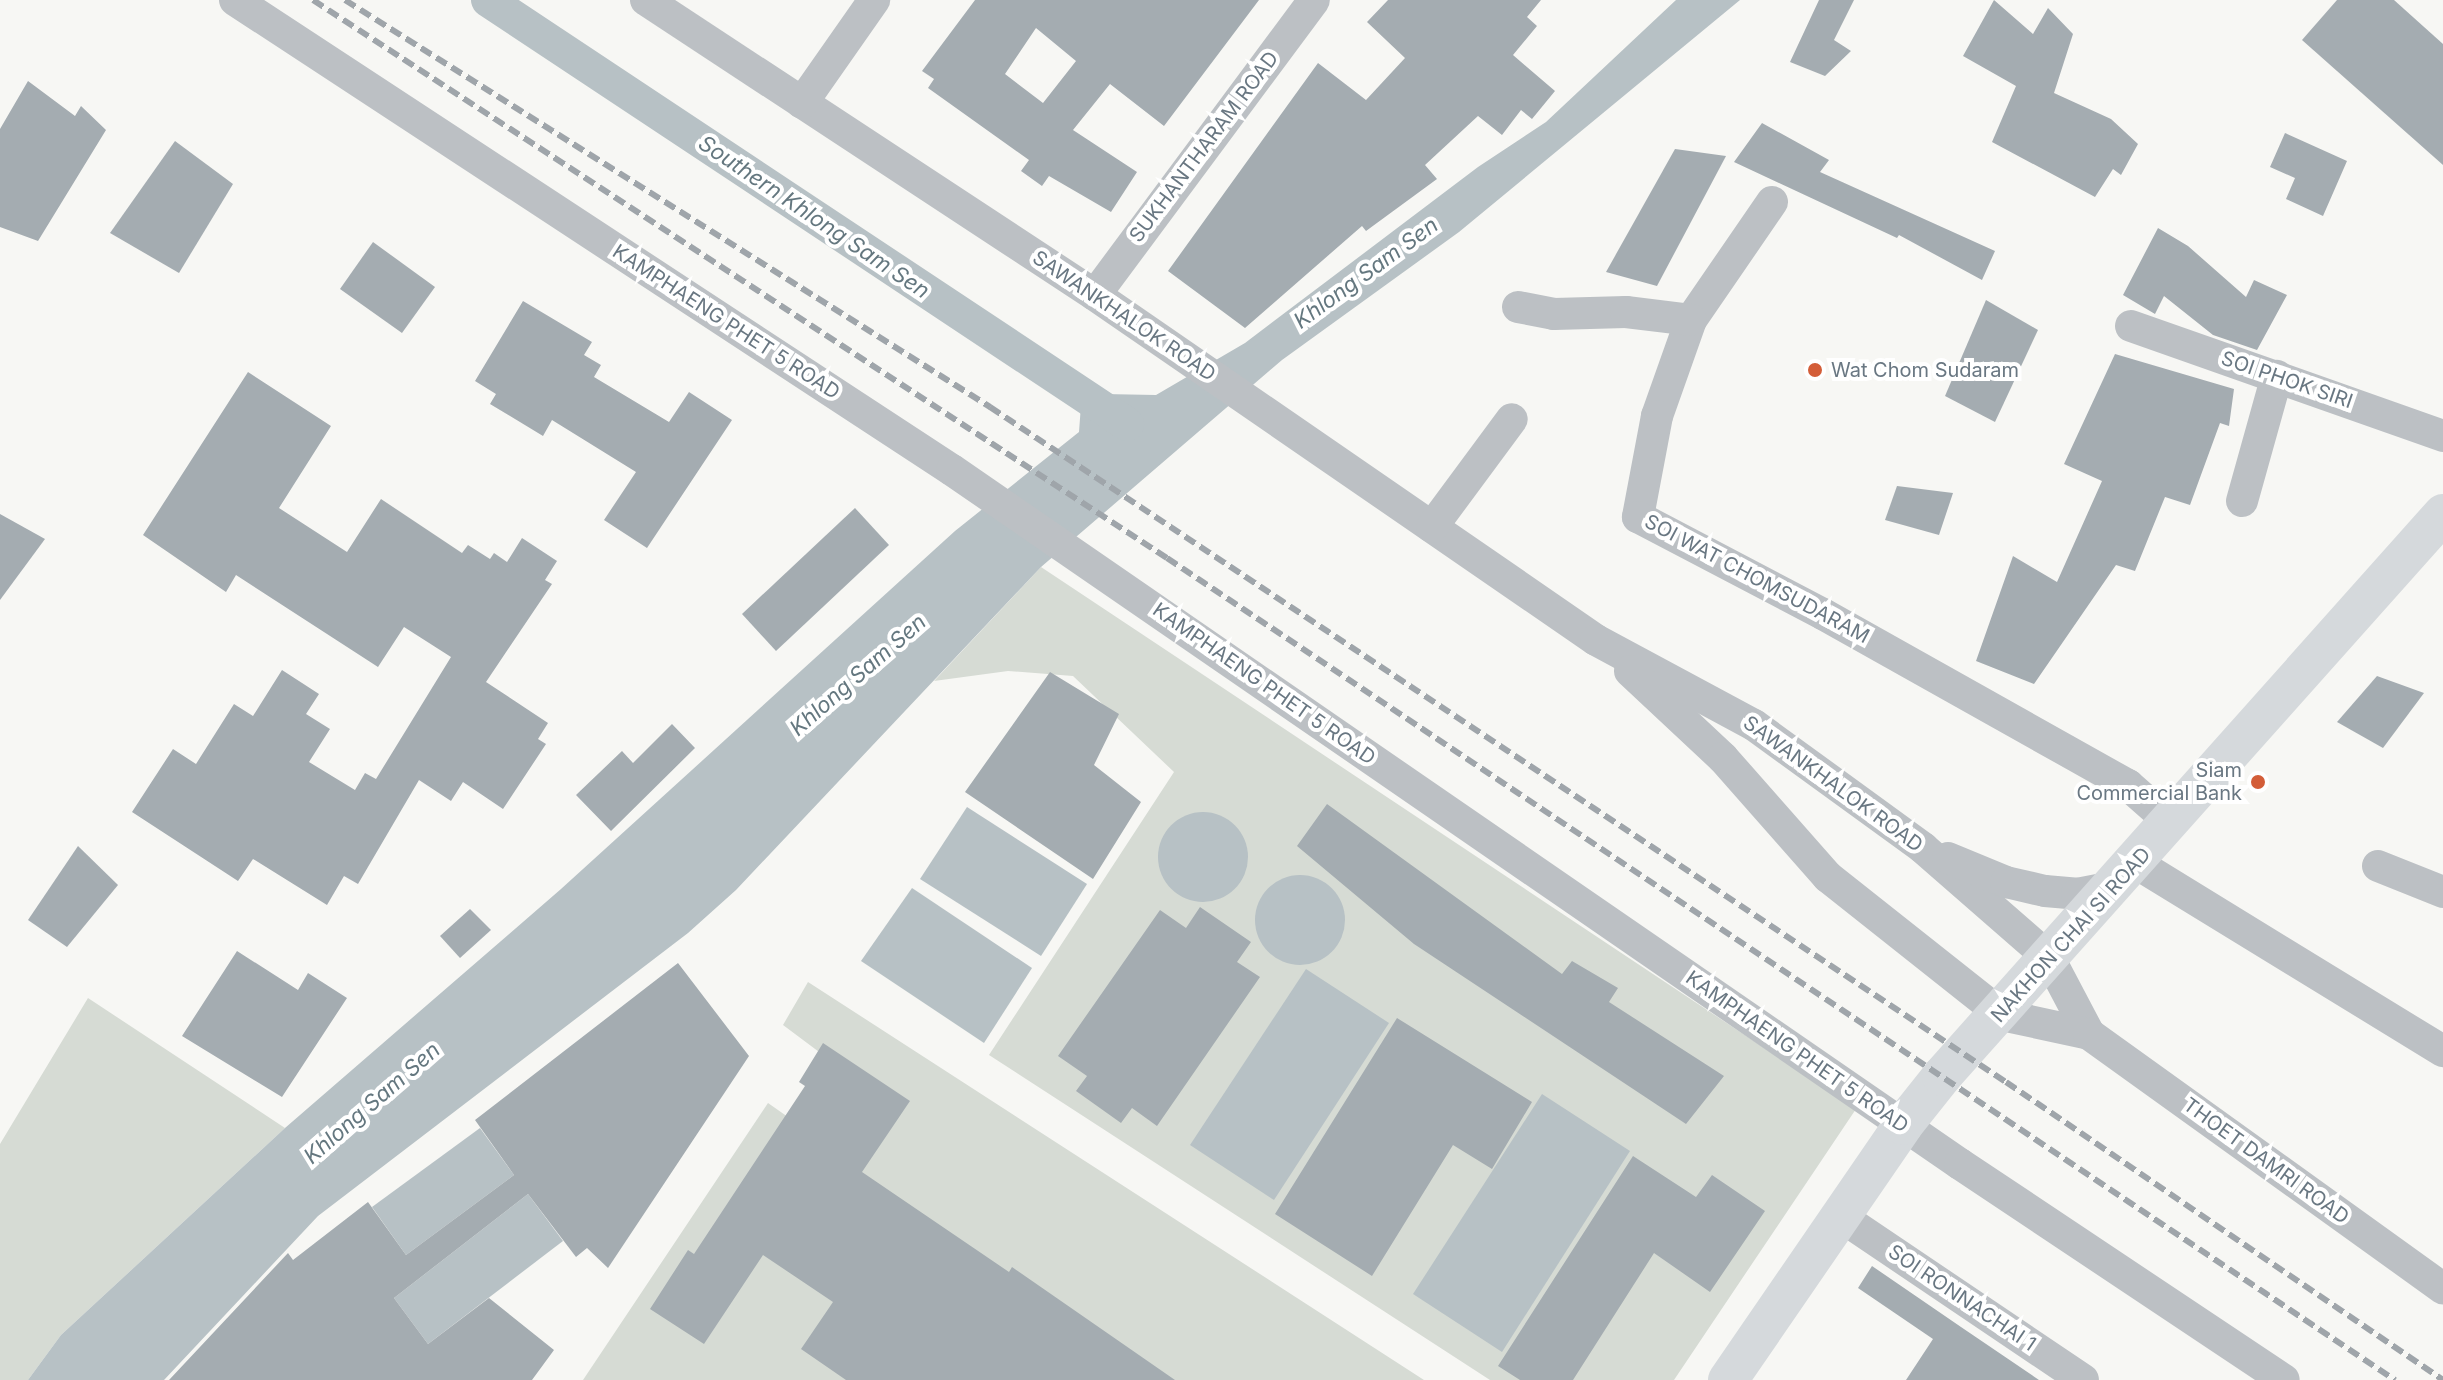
<!DOCTYPE html>
<html>
<head>
<meta charset="utf-8">
<style>
	body { margin:0 }
	#map { position:relative; width:2443px; height:1380px; overflow:hidden; background:#f7f7f4; font-family:Inter,sans-serif }
	div>[style] { position:absolute }
	[style*='--x'] { left:calc(var(--x)*1px); top:calc(var(--y)*1px); width:calc(var(--w)*1px); rotate:calc(var(--a)*1deg) }
	.green>* { inset:0; background:#d6dbd4 }
	.water>* { inset:0; background:#b7c1c5 }
	.round { border-radius:50% }
	.canal>* { height:34px; margin:-17px; padding:0 17px; transform-origin:17px; border-radius:17px; background:#b7c1c5 }
	.building>* { inset:0; background:#a4acb1 }
	.minor>* { height:32px; margin:-16px; padding:0 16px; transform-origin:16px; border-radius:16px; background:#bcc0c4 }
	.major>* { height:40px; margin:-20px; padding:0 20px; transform-origin:20px; border-radius:20px; background:#d5d9dc }
	.rail>* { height:6px; margin-top:-3px; transform-origin:0; background:repeating-linear-gradient(90deg,#9fa5aa 0 12px,transparent 0 18px) }
	.dots>* { width:22px; height:22px; translate:-50% -50%; box-sizing:border-box; border:4px solid #fff; border-radius:50% }
	span { translate:-50% -50%; white-space:nowrap; text-align:center; line-height:1.15; -webkit-text-stroke:8px #fff; paint-order:stroke }
	.street-label { font-size:20px; color:#697782 }
	.poi-label { font-size:20px; color:#697782 }
	.left { translate:0 -50%; text-align:left }
	.right { translate:-100% -50%; text-align:right }
	.water-label { font-size:22px; color:#64777f; font-style:italic }
</style>
</head>
<body>
<div id="map">
	<div class="green">
		<i style="clip-path:polygon(1041px 567px,1856px 1109px,1674px 1380px,1490px 1380px,989px 1055px,1174px 772px,1073px 676px,1008px 671px,934px 681px)"></i>
		<i style="clip-path:polygon(808px 982px,1424px 1380px,583px 1380px,768px 1103px,862px 1169px,894px 1108px,783px 1025px)"></i>
		<i style="clip-path:polygon(88px 998px,285px 1128px,61px 1335px,28px 1380px,0 1380px,0 1144px)"></i>
	</div>
	<div class="water">
		<i style="clip-path:polygon(1676px 0,1740px 0,1459px 232px,1282px 360px,1041px 567px,736px 890px,688px 933px,318px 1216px,164px 1380px,28px 1380px,61px 1335px,285px 1128px,561px 889px,955px 531px,1079px 432px,1081px 405px,1103px 394px,1156px 395px,1245px 343px,1478px 167px,1546px 122px)"></i>
		<i style="clip-path:polygon(967px 807px,1087px 884px,1041px 956px,920px 879px)"></i>
		<i class="round" style="left:1158px;top:812px;width:90px;height:90px"></i>
		<i class="round" style="left:1255px;top:875px;width:90px;height:90px"></i>
		<i style="clip-path:polygon(912px 888px,1032px 968px,984px 1043px,861px 961px)"></i>
		<i style="clip-path:polygon(1306px 969px,1389px 1023px,1274px 1200px,1190px 1145px)"></i>
		<i style="clip-path:polygon(1542px 1094px,1630px 1151px,1502px 1352px,1413px 1294px)"></i>
		<i style="clip-path:polygon(480px 1128px,514px 1175px,406px 1255px,372px 1207px)"></i>
		<i style="clip-path:polygon(528px 1194px,563px 1241px,428px 1344px,394px 1298px)"></i>
	</div>
	<div class="canal">
		<i style="--x:488;--y:0;--w:767;--a:33.57"></i>
	</div>
	<div class="building">
		<i style="clip-path:polygon(evenodd,975px 0,1259px 0,1164px 126px,1110px 84px,1073px 130px,1137px 172px,1111px 212px,1049px 176px,1042px 186px,1021px 171px,1029px 160px,928px 88px,934px 79px,922px 71px,975px 0,1036px 28px,1076px 61px,1043px 103px,1005px 74px,1036px 28px)"></i>
		<i style="clip-path:polygon(1388px 0,1541px 0,1527px 17px,1537px 26px,1513px 55px,1555px 91px,1532px 119px,1521px 110px,1502px 135px,1478px 116px,1425px 165px,1437px 179px,1366px 231px,1362px 226px,1245px 328px,1168px 271px,1318px 63px,1366px 100px,1405px 58px,1367px 22px)"></i>
		<i style="clip-path:polygon(1819px 0,1854px 0,1834px 40px,1851px 51px,1825px 76px,1790px 62px)"></i>
		<i style="clip-path:polygon(1994px 0,2033px 34px,2048px 8px,2073px 34px,2054px 93px,2111px 119px,2138px 144px,2121px 175px,2113px 169px,2095px 197px,1992px 142px,2016px 86px,1963px 56px)"></i>
		<i style="clip-path:polygon(2337px 0,2394px 0,2443px 44px,2443px 165px,2302px 40px)"></i>
		<i style="clip-path:polygon(28px 81px,75px 116px,81px 106px,106px 130px,38px 241px,0 227px,0 129px)"></i>
		<i style="clip-path:polygon(1762px 123px,1829px 160px,1820px 172px,1995px 251px,1982px 280px,1899px 235px,1897px 238px,1734px 162px)"></i>
		<i style="clip-path:polygon(2285px 133px,2347px 161px,2323px 216px,2286px 199px,2295px 178px,2270px 167px)"></i>
		<i style="clip-path:polygon(175px 141px,233px 184px,179px 273px,110px 233px)"></i>
		<i style="clip-path:polygon(1675px 149px,1726px 156px,1657px 286px,1606px 272px)"></i>
		<i style="clip-path:polygon(2158px 228px,2188px 246px,2246px 297px,2254px 280px,2287px 295px,2257px 350px,2213px 335px,2164px 296px,2155px 314px,2123px 295px)"></i>
		<i style="clip-path:polygon(373px 242px,435px 287px,402px 333px,340px 289px)"></i>
		<i style="clip-path:polygon(1986px 300px,2038px 330px,1995px 422px,1945px 396px)"></i>
		<i style="clip-path:polygon(523px 301px,592px 342px,584px 355px,601px 365px,594px 377px,669px 422px,689px 392px,732px 420px,647px 548px,604px 520px,636px 472px,552px 420px,543px 436px,490px 404px,496px 394px,475px 381px)"></i>
		<i style="clip-path:polygon(2115px 354px,2234px 389px,2229px 426px,2220px 423px,2190px 505px,2165px 497px,2135px 571px,2116px 565px,2034px 684px,1976px 661px,2013px 556px,2057px 582px,2102px 481px,2064px 464px)"></i>
		<i style="clip-path:polygon(248px 372px,331px 426px,279px 508px,347px 552px,381px 499px,462px 553px,468px 545px,490px 559px,494px 553px,507px 562px,522px 538px,557px 561px,545px 580px,552px 584px,486px 682px,548px 723px,538px 739px,546px 744px,503px 809px,463px 782px,451px 801px,419px 780px,358px 884px,344px 876px,327px 905px,253px 859px,238px 881px,132px 812px,173px 749px,196px 764px,234px 704px,253px 716px,282px 670px,319px 694px,306px 714px,330px 729px,309px 762px,355px 790px,365px 773px,376px 779px,451px 657px,404px 627px,378px 667px,236px 575px,226px 592px,143px 535px)"></i>
		<i style="clip-path:polygon(1897px 486px,1953px 493px,1939px 535px,1885px 520px)"></i>
		<i style="clip-path:polygon(855px 508px,889px 545px,776px 651px,742px 614px)"></i>
		<i style="clip-path:polygon(0 514px,45px 539px,0 600px)"></i>
		<i style="clip-path:polygon(1050px 672px,1119px 714px,1094px 765px,1141px 802px,1093px 879px,965px 792px)"></i>
		<i style="clip-path:polygon(2377px 676px,2424px 693px,2383px 748px,2337px 722px)"></i>
		<i style="clip-path:polygon(672px 724px,695px 748px,611px 831px,576px 795px,622px 751px,633px 763px)"></i>
		<i style="clip-path:polygon(1327px 804px,1562px 974px,1572px 961px,1618px 988px,1609px 1002px,1724px 1076px,1686px 1124px,1414px 944px,1297px 846px)"></i>
		<i style="clip-path:polygon(78px 846px,118px 885px,67px 947px,28px 920px)"></i>
		<i style="clip-path:polygon(1200px 907px,1251px 942px,1237px 962px,1260px 977px,1157px 1126px,1132px 1108px,1121px 1123px,1076px 1091px,1087px 1076px,1058px 1056px,1160px 910px,1186px 928px)"></i>
		<i style="clip-path:polygon(470px 909px,491px 930px,460px 958px,440px 936px)"></i>
		<i style="clip-path:polygon(237px 951px,298px 990px,308px 973px,347px 998px,282px 1097px,182px 1036px)"></i>
		<i style="clip-path:polygon(678px 963px,749px 1056px,608px 1268px,587px 1248px,576px 1257px,528px 1194px,394px 1298px,428px 1344px,489px 1298px,554px 1350px,532px 1380px,169px 1380px,288px 1253px,293px 1260px,368px 1202px,406px 1255px,514px 1175px,475px 1120px)"></i>
		<i style="clip-path:polygon(1397px 1018px,1532px 1102px,1492px 1169px,1453px 1145px,1372px 1276px,1275px 1214px)"></i>
		<i style="clip-path:polygon(823px 1043px,910px 1101px,862px 1172px,1009px 1272px,1012px 1267px,1175px 1380px,846px 1380px,801px 1349px,833px 1302px,763px 1255px,704px 1344px,650px 1309px,688px 1250px,694px 1254px,805px 1086px,799px 1082px)"></i>
		<i style="clip-path:polygon(1633px 1156px,1696px 1197px,1712px 1175px,1765px 1211px,1710px 1292px,1654px 1253px,1573px 1380px,1520px 1380px,1498px 1366px)"></i>
		<i style="clip-path:polygon(1872px 1266px,1961px 1327px,2039px 1380px,1906px 1380px,1933px 1339px,1858px 1288px)"></i>
	</div>
	<div class="minor">
		<i style="--x:235;--y:0;--w:857;--a:33.25"></i>
		<i style="--x:952;--y:470;--w:1224;--a:34.55"></i>
		<i style="--x:1960;--y:1164;--w:389;--a:33.7"></i>
		<i style="--x:646;--y:0;--w:537;--a:33.31"></i>
		<i style="--x:1095;--y:295;--w:608;--a:34.55"></i>
		<i style="--x:1596;--y:640;--w:179;--a:28.3"></i>
		<i style="--x:1754;--y:725;--w:209;--a:36"></i>
		<i style="--x:1923;--y:848;--w:167;--a:41.1"></i>
		<i style="--x:2049;--y:958;--w:86;--a:62.2"></i>
		<i style="--x:802;--y:103;--w:126;--a:-55"></i>
		<i style="--x:1772;--y:202;--w:143;--a:124.5"></i>
		<i style="--x:1691;--y:320;--w:102;--a:109.5"></i>
		<i style="--x:1657;--y:416;--w:103;--a:100.7"></i>
		<i style="--x:1638;--y:517;--w:209;--a:27.7"></i>
		<i style="--x:1823;--y:614;--w:350;--a:29.3"></i>
		<i style="--x:2128;--y:785;--w:56;--a:41.4"></i>
		<i style="--x:1095;--y:295;--w:367;--a:-53.4"></i>
		<i style="--x:1518;--y:307;--w:37;--a:11"></i>
		<i style="--x:1554;--y:314;--w:72;--a:-1.6"></i>
		<i style="--x:1626;--y:312;--w:65;--a:7"></i>
		<i style="--x:2131;--y:326;--w:331;--a:19.4"></i>
		<i style="--x:2242;--y:501;--w:130;--a:-74.4"></i>
		<i style="--x:1432;--y:527;--w:134;--a:-53.5"></i>
		<i style="--x:1630;--y:671;--w:127;--a:43.1"></i>
		<i style="--x:1723;--y:758;--w:159;--a:48.6"></i>
		<i style="--x:1828;--y:877;--w:222;--a:38.4"></i>
		<i style="--x:2002;--y:1015;--w:89;--a:12.3"></i>
		<i style="--x:2089;--y:1034;--w:436;--a:35.7"></i>
		<i style="--x:1948;--y:858;--w:63;--a:22.5"></i>
		<i style="--x:2006;--y:882;--w:40;--a:13"></i>
		<i style="--x:2045;--y:891;--w:32;--a:5"></i>
		<i style="--x:2077;--y:894;--w:38;--a:-11"></i>
		<i style="--x:2136;--y:863;--w:360;--a:31.5"></i>
		<i style="--x:2378;--y:866;--w:70;--a:21.8"></i>
		<i style="--x:1840;--y:1216;--w:293;--a:34"></i>
	</div>
	<div class="major">
		<i style="--x:1728;--y:1380;--w:309;--a:-55.5"></i>
		<i style="--x:1903;--y:1125;--w:63;--a:-51.5"></i>
		<i style="--x:1942;--y:1076;--w:753;--a:-48.28"></i>
	</div>
	<div class="rail">
		<i style="--x:313;--y:0;--w:1020;--a:33.16"></i>
		<i style="--x:1167;--y:558;--w:1478;--a:33.8"></i>
		<i style="--x:345;--y:0;--w:763;--a:32.25"></i>
		<i style="--x:990;--y:407;--w:1220;--a:33.6"></i>
		<i style="--x:2006;--y:1082;--w:529;--a:34.29"></i>
	</div>
	<div class="dots">
		<i style="left:1815px;top:370px;background:#d35d38"></i>
		<i style="left:2258px;top:782px;background:#d35d38"></i>
	</div>
	<div class="street-label">
		<span style="left:1204px;top:147px;rotate:-53deg">SUKHANTHARAM ROAD</span>
		<span style="left:1124px;top:316px;rotate:34deg">SAWANKHALOK ROAD</span>
		<span style="left:726px;top:322px;rotate:33deg">KAMPHAENG PHET 5 ROAD</span>
		<span style="left:2287px;top:380px;rotate:19deg">SOI PHOK SIRI</span>
		<span style="left:1757px;top:579px;rotate:28deg">SOI WAT CHOMSUDARAM</span>
		<span style="left:1264px;top:684px;rotate:35deg">KAMPHAENG PHET 5 ROAD</span>
		<span style="left:1833px;top:784px;rotate:36deg">SAWANKHALOK ROAD</span>
		<span style="left:2071px;top:935px;rotate:-48deg">NAKHON CHAI SI ROAD</span>
		<span style="left:1797px;top:1052px;rotate:35deg">KAMPHAENG PHET 5 ROAD</span>
		<span style="left:2266px;top:1161px;rotate:36deg">THOET DAMRI ROAD</span>
		<span style="left:1962px;top:1298px;rotate:34deg">SOI RONNACHAI 1</span>
	</div>
	<div class="poi-label">
		<span class="left" style="left:1831px;top:370px">Wat Chom Sudaram</span>
		<span class="right" style="left:2242px;top:782px">Siam<br>Commercial Bank</span>
	</div>
	<div class="water-label">
		<span style="left:814px;top:217px;rotate:34deg">Southern Khlong Sam Sen</span>
		<span style="left:1366px;top:273px;rotate:-36deg">Khlong Sam Sen</span>
		<span style="left:858px;top:675px;rotate:-41deg">Khlong Sam Sen</span>
		<span style="left:372px;top:1103px;rotate:-41deg">Khlong Sam Sen</span>
	</div>
</div>
</body>
</html>
